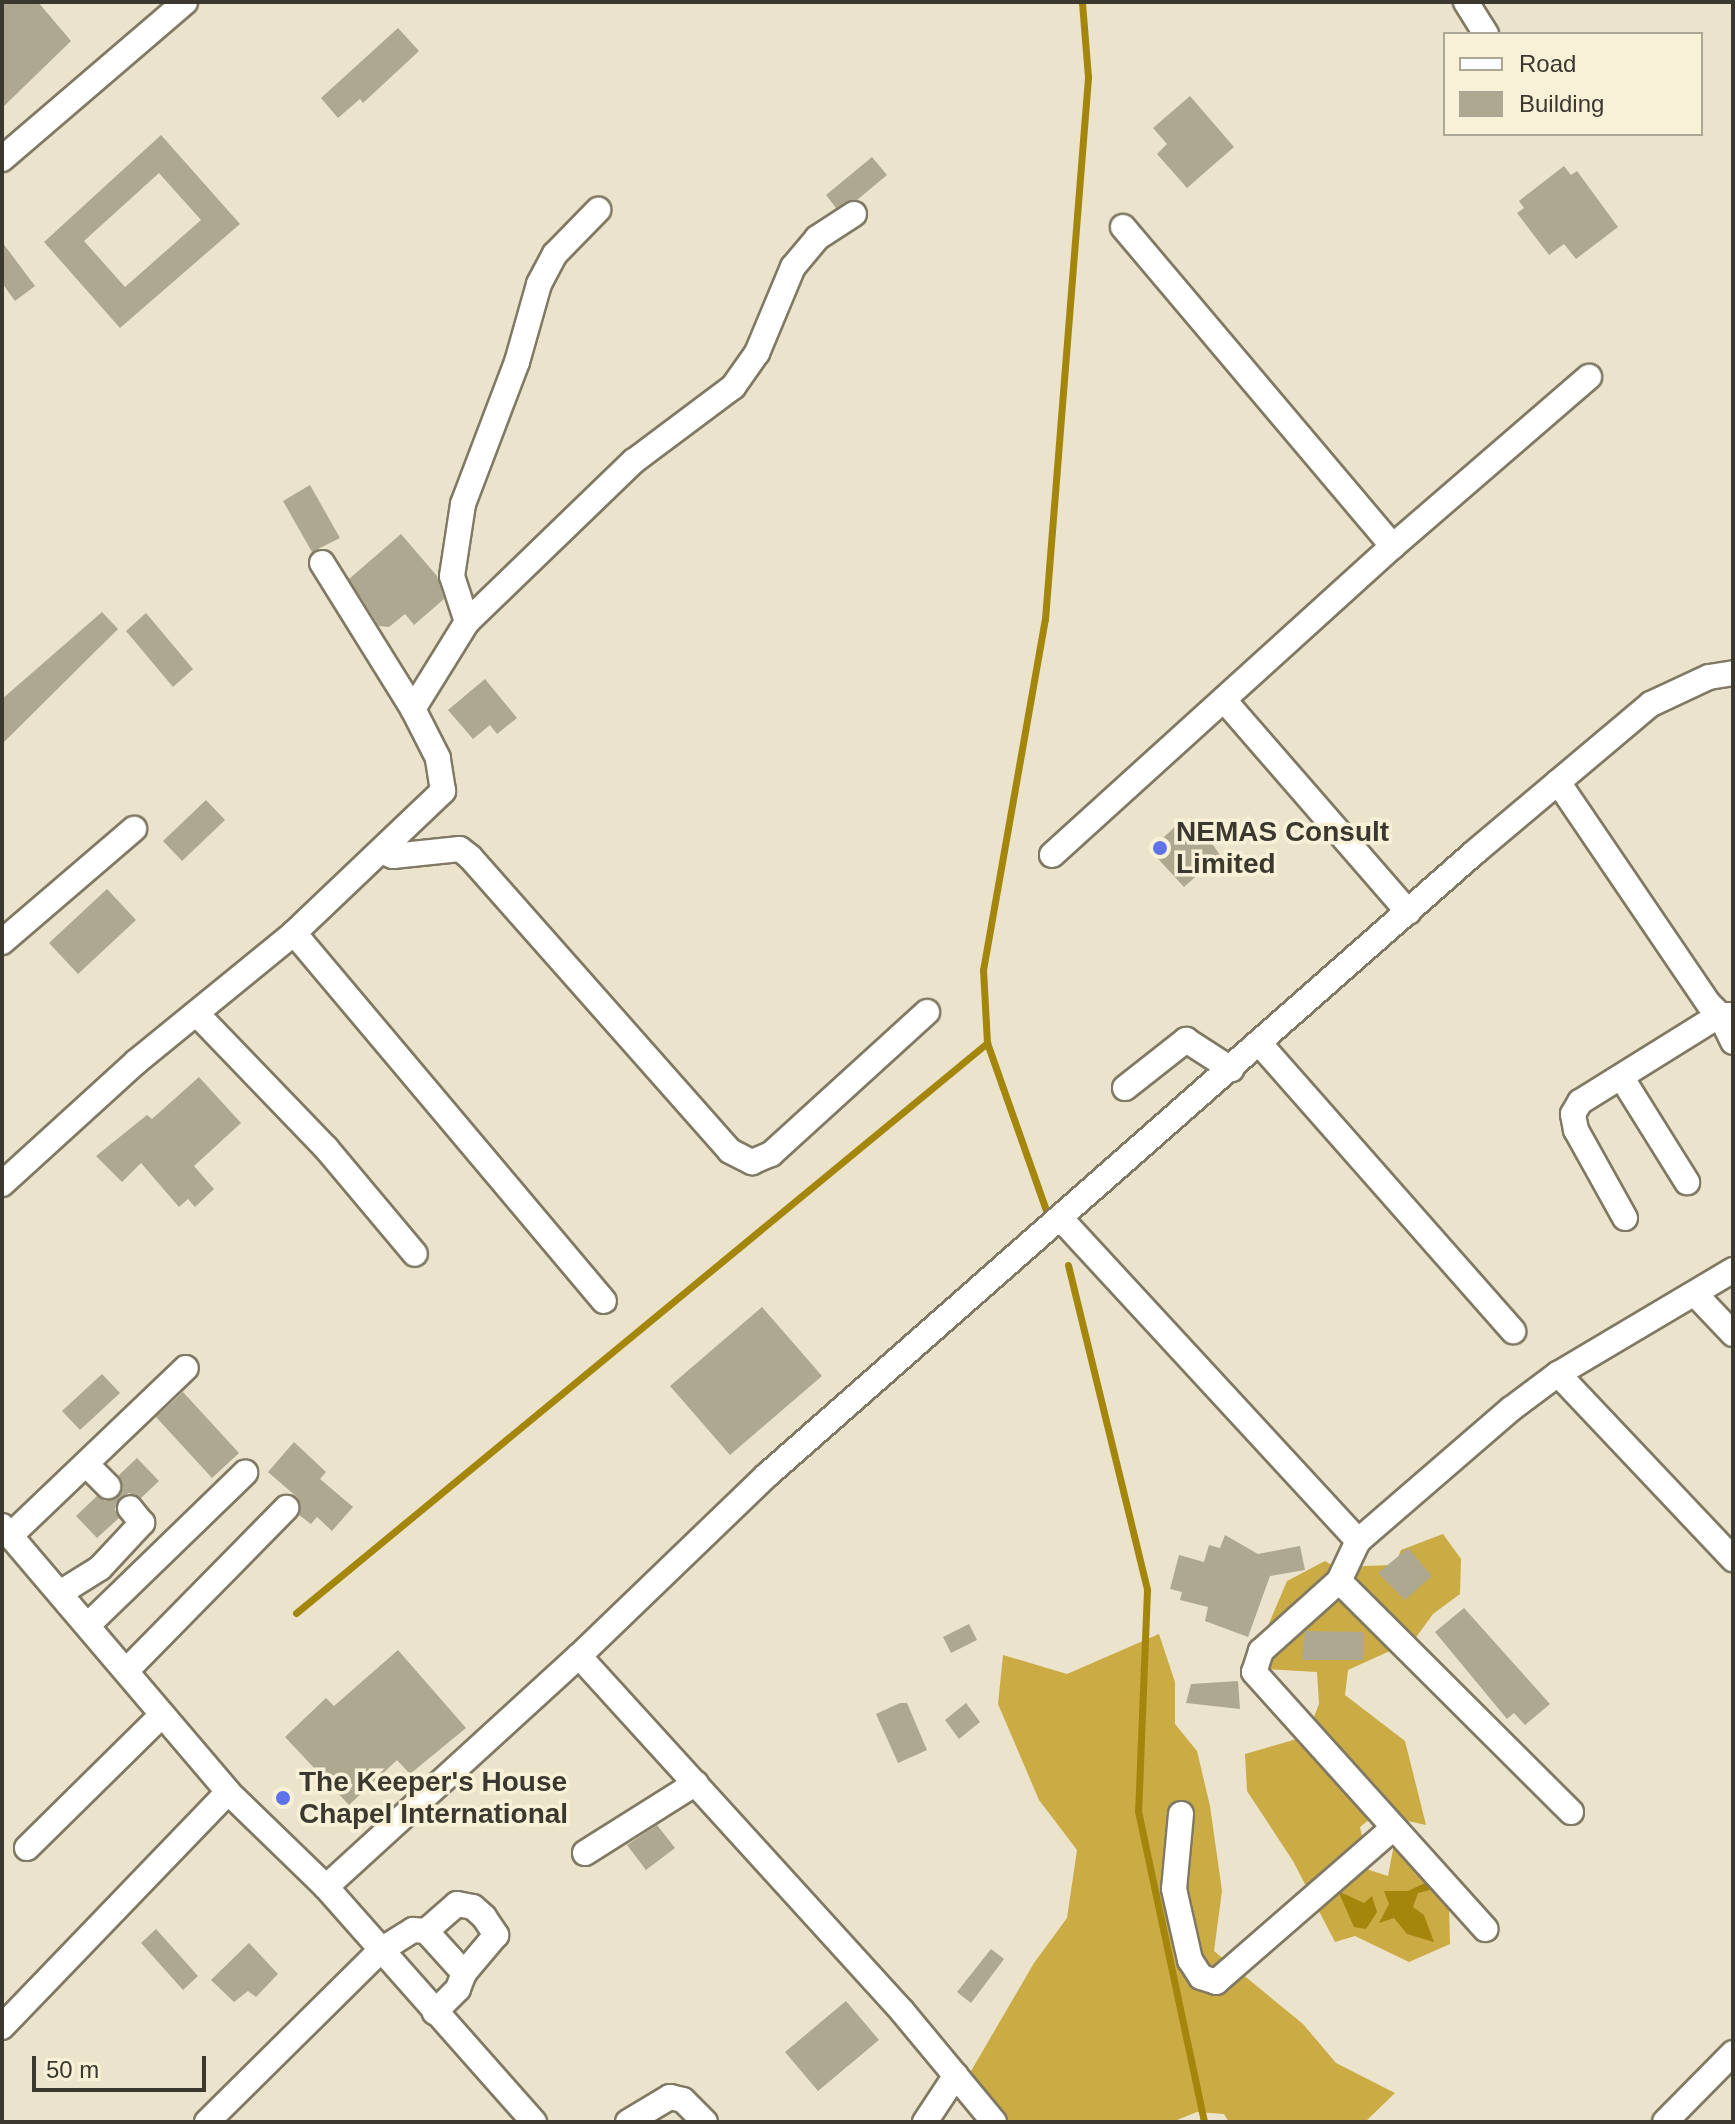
<!DOCTYPE html>
<html>
<head>
<meta charset="utf-8">
<style>
	body { margin:0 }
	#map { position:relative; width:1735px; height:2124px; overflow:hidden; background:#ebe3cb; font-family:Helvetica,sans-serif }
	div>[style] { position:absolute }
	[style*='--x'] { left:calc(var(--x)*1px); top:calc(var(--y)*1px); width:calc(var(--w)*1px); rotate:calc(var(--a)*1deg) }
	.forest>* { inset:0; background:#caab44 }
	.water>* { inset:0; background:#a4860d }
	.stream>* { height:7px; margin:-3.5px; padding:0 3.5px; transform-origin:3.5px; border-radius:3.5px; background:#a4860d }
	.building>* { inset:0; background:#afa891 }
	.roads { filter:drop-shadow(2px 0 #807963) drop-shadow(-2px 0 #807963) drop-shadow(0 2px #807963) drop-shadow(0 -2px #807963) }
	.minor>* { height:24px; margin:-12px; padding:0 12px; transform-origin:12px; border-radius:12px; background:#fff }
	.dots>* { width:22px; height:22px; translate:-50% -50%; box-sizing:border-box; border:4px solid #f8f1d8; border-radius:50% }
	span { translate:-50% -50%; white-space:nowrap; text-align:center; line-height:1.15; -webkit-text-stroke:7px #f8f1d8; paint-order:stroke }
	.poi-label { font-size:28px; color:#3b382f; font-weight:700 }
	.left { translate:0 -50%; text-align:left }
	.frame { position:absolute; inset:0; border:4px solid #3b382f; pointer-events:none }
	.legend { position:absolute; left:1443px; top:32px; width:260px; height:104px; box-sizing:border-box; background:#f8f1d8; border:2px solid #aca794; margin:0; padding:10px 14px; list-style:none; font-size:24px; color:#3b382f }
	.legend li { display:flex; align-items:center; gap:16px; height:40px }
	.legend b { width:40px; border:2px solid #aca794 }
	.scale { position:absolute; left:32px; top:2056px; width:174px; height:36px; box-sizing:border-box; border:4px solid #3b382f; border-top:0; padding-left:10px; font-size:24px; line-height:28px; white-space:nowrap; color:#3b382f; -webkit-text-stroke:6px #f8f1d8; paint-order:stroke }
</style>
</head>
<body>
<div id="map">
	<div class="forest">
		<i style="clip-path:polygon(1443px 1534px,1461px 1559px,1460px 1594px,1433px 1614px,1414px 1640px,1348px 1670px,1345px 1695px,1405px 1741px,1426px 1825px,1376px 1814px,1360px 1827px,1369px 1870px,1388px 1876px,1395px 1839px,1449px 1905px,1450px 1944px,1409px 1962px,1355px 1936px,1335px 1942px,1293px 1861px,1247px 1791px,1245px 1754px,1297px 1739px,1310px 1727px,1319px 1704px,1317px 1672px,1267px 1669px,1267px 1628px,1287px 1581px,1325px 1561px,1344px 1573px,1364px 1566px,1395px 1565px,1401px 1550px)"></i>
		<i style="clip-path:polygon(1159px 1634px,1175px 1682px,1175px 1724px,1197px 1751px,1210px 1806px,1222px 1891px,1214px 1951px,1303px 2024px,1336px 2063px,1395px 2093px,1365px 2122px,1229px 2122px,1224px 2114px,1197px 2112px,1172px 2122px,980px 2122px,960px 2090px,1034px 1963px,1067px 1918px,1077px 1850px,1039px 1800px,998px 1704px,1003px 1655px,1067px 1674px)"></i>
	</div>
	<div class="water">
		<i style="clip-path:polygon(1429px 1881px,1430px 1890px,1418px 1893px,1413px 1907px,1424px 1915px,1434px 1942px,1407px 1934px,1394px 1918px,1379px 1923px,1389px 1904px,1384px 1891px,1408px 1891px)"></i>
		<i style="clip-path:polygon(1338px 1891px,1364px 1903px,1372px 1896px,1377px 1912px,1366px 1929px,1354px 1927px)"></i>
	</div>
	<div class="stream">
		<i style="--x:1047;--y:1213;--w:180;--a:-109.4"></i>
		<i style="--x:987;--y:1043;--w:73;--a:-93.1"></i>
		<i style="--x:983;--y:970;--w:356;--a:-80"></i>
		<i style="--x:1045;--y:619;--w:544;--a:-85.46"></i>
		<i style="--x:1088;--y:77;--w:75;--a:-94.6"></i>
		<i style="--x:1068;--y:1265;--w:334;--a:76.3"></i>
		<i style="--x:1147;--y:1590;--w:221;--a:92.3"></i>
		<i style="--x:1138;--y:1811;--w:318;--a:78"></i>
		<i style="--x:296;--y:1613;--w:896;--a:-39.52"></i>
	</div>
	<div class="building">
		<i style="clip-path:polygon(2px 2px,38px 2px,71px 41px,2px 108px)"></i>
		<i style="clip-path:polygon(398px 28px,419px 51px,363px 103px,360px 99px,338px 118px,321px 98px)"></i>
		<i style="clip-path:polygon(1190px 96px,1234px 147px,1187px 188px,1157px 154px,1167px 144px,1153px 128px)"></i>
		<i style="clip-path:polygon(evenodd,161px 135px,240px 224px,120px 328px,44px 242px,161px 135px,159px 173px,201px 220px,125px 287px,84px 241px,159px 173px)"></i>
		<i style="clip-path:polygon(872px 157px,887px 175px,857px 200px,836px 208px,826px 195px)"></i>
		<i style="clip-path:polygon(1564px 166px,1571px 175px,1577px 171px,1618px 227px,1576px 259px,1564px 244px,1549px 255px,1517px 213px,1524px 208px,1519px 201px)"></i>
		<i style="clip-path:polygon(2px 242px,35px 286px,15px 301px,2px 283px)"></i>
		<i style="clip-path:polygon(310px 485px,340px 538px,312px 552px,283px 501px)"></i>
		<i style="clip-path:polygon(401px 534px,437px 576px,444px 599px,414px 625px,405px 614px,389px 627px,379px 626px,349px 579px)"></i>
		<i style="clip-path:polygon(102px 612px,118px 629px,2px 744px,2px 699px)"></i>
		<i style="clip-path:polygon(146px 613px,193px 669px,173px 687px,126px 631px)"></i>
		<i style="clip-path:polygon(485px 679px,517px 718px,497px 734px,490px 725px,473px 739px,448px 710px)"></i>
		<i style="clip-path:polygon(206px 800px,225px 820px,182px 861px,163px 841px)"></i>
		<i style="clip-path:polygon(1194px 818px,1220px 855px,1184px 887px,1150px 850px,1179px 823px,1183px 827px)"></i>
		<i style="clip-path:polygon(107px 889px,136px 920px,78px 974px,49px 943px)"></i>
		<i style="clip-path:polygon(199px 1077px,241px 1123px,194px 1166px,214px 1189px,195px 1207px,188px 1199px,179px 1207px,141px 1163px,122px 1182px,96px 1156px,147px 1115px,152px 1119px)"></i>
		<i style="clip-path:polygon(762px 1307px,822px 1376px,730px 1455px,670px 1386px)"></i>
		<i style="clip-path:polygon(102px 1374px,120px 1393px,80px 1430px,62px 1411px)"></i>
		<i style="clip-path:polygon(183px 1392px,239px 1453px,212px 1478px,156px 1417px)"></i>
		<i style="clip-path:polygon(294px 1442px,326px 1472px,320px 1479px,353px 1507px,332px 1531px,317px 1517px,311px 1524px,299px 1515px,298px 1498px,268px 1472px)"></i>
		<i style="clip-path:polygon(137px 1458px,159px 1481px,141px 1498px,129px 1493px,120px 1497px,115px 1509px,119px 1518px,97px 1538px,76px 1516px,97px 1496px,105px 1501px,118px 1497px,123px 1489px,119px 1475px)"></i>
		<i style="clip-path:polygon(1225px 1535px,1258px 1554px,1300px 1546px,1305px 1570px,1270px 1576px,1248px 1637px,1205px 1621px,1208px 1607px,1180px 1600px,1182px 1592px,1170px 1589px,1179px 1555px,1204px 1562px,1209px 1545px,1220px 1548px)"></i>
		<i style="clip-path:polygon(1408px 1548px,1432px 1576px,1405px 1600px,1378px 1573px)"></i>
		<i style="clip-path:polygon(1464px 1608px,1550px 1704px,1525px 1725px,1514px 1713px,1507px 1719px,1435px 1632px)"></i>
		<i style="clip-path:polygon(969px 1624px,977px 1640px,951px 1653px,943px 1637px)"></i>
		<i style="clip-path:polygon(1305px 1631px,1363px 1632px,1363px 1660px,1302px 1660px)"></i>
		<i style="clip-path:polygon(398px 1650px,466px 1728px,410px 1774px,397px 1760px,349px 1805px,285px 1737px,326px 1698px,334px 1706px)"></i>
		<i style="clip-path:polygon(1238px 1681px,1240px 1709px,1186px 1703px,1191px 1684px)"></i>
		<i style="clip-path:polygon(900px 1703px,907px 1703px,927px 1750px,898px 1763px,876px 1714px)"></i>
		<i style="clip-path:polygon(966px 1703px,980px 1722px,959px 1739px,945px 1720px)"></i>
		<i style="clip-path:polygon(657px 1825px,675px 1848px,646px 1870px,627px 1845px)"></i>
		<i style="clip-path:polygon(156px 1929px,198px 1976px,183px 1990px,141px 1943px)"></i>
		<i style="clip-path:polygon(249px 1943px,278px 1974px,256px 1997px,248px 1991px,234px 2002px,211px 1980px)"></i>
		<i style="clip-path:polygon(991px 1949px,1004px 1959px,971px 2003px,957px 1992px)"></i>
		<i style="clip-path:polygon(846px 2001px,879px 2040px,818px 2091px,785px 2052px)"></i>
	</div>
	<div class="roads">
		<div class="minor">
			<i style="--x:1466;--y:2;--w:38;--a:58"></i>
			<i style="--x:2;--y:159;--w:241;--a:-40.6"></i>
			<i style="--x:1123;--y:227;--w:418;--a:49.8"></i>
			<i style="--x:467;--y:622;--w:48;--a:-108.1"></i>
			<i style="--x:452;--y:576;--w:73;--a:-81.3"></i>
			<i style="--x:463;--y:504;--w:152;--a:-69.2"></i>
			<i style="--x:517;--y:362;--w:81;--a:-74.2"></i>
			<i style="--x:539;--y:284;--w:34;--a:-62"></i>
			<i style="--x:555;--y:254;--w:62;--a:-45.7"></i>
			<i style="--x:1224;--y:700;--w:281;--a:49"></i>
			<i style="--x:413;--y:709;--w:102;--a:-58.2"></i>
			<i style="--x:467;--y:622;--w:232;--a:-44"></i>
			<i style="--x:634;--y:461;--w:124;--a:-36.8"></i>
			<i style="--x:733;--y:387;--w:42;--a:-54.8"></i>
			<i style="--x:757;--y:353;--w:93;--a:-67.3"></i>
			<i style="--x:793;--y:267;--w:38;--a:-50"></i>
			<i style="--x:817;--y:238;--w:44;--a:-33"></i>
			<i style="--x:1558;--y:782;--w:268;--a:55.8"></i>
			<i style="--x:1709;--y:1004;--w:16;--a:45"></i>
			<i style="--x:1720;--y:1015;--w:13;--a:0"></i>
			<i style="--x:381;--y:851;--w:13;--a:23"></i>
			<i style="--x:393;--y:856;--w:67;--a:-6"></i>
			<i style="--x:460;--y:849;--w:13;--a:39"></i>
			<i style="--x:470;--y:857;--w:392;--a:48.5"></i>
			<i style="--x:730;--y:1151;--w:25;--a:27"></i>
			<i style="--x:752;--y:1162;--w:21;--a:-23"></i>
			<i style="--x:771;--y:1154;--w:211;--a:-42.3"></i>
			<i style="--x:1052;--y:855;--w:460;--a:-42.2"></i>
			<i style="--x:1393;--y:546;--w:259;--a:-40.8"></i>
			<i style="--x:294;--y:933;--w:481;--a:49.9"></i>
			<i style="--x:2;--y:942;--w:174;--a:-40.6"></i>
			<i style="--x:197;--y:1014;--w:186;--a:46.1"></i>
			<i style="--x:326;--y:1148;--w:138;--a:50"></i>
			<i style="--x:1260;--y:1044;--w:383;--a:48.6"></i>
			<i style="--x:1622;--y:1078;--w:123;--a:58"></i>
			<i style="--x:1125;--y:1088;--w:78;--a:-38.2"></i>
			<i style="--x:1186;--y:1040;--w:54;--a:32.8"></i>
			<i style="--x:2;--y:1184;--w:181;--a:-42.3"></i>
			<i style="--x:136;--y:1062;--w:204;--a:-39.2"></i>
			<i style="--x:294;--y:933;--w:206;--a:-43.6"></i>
			<i style="--x:443;--y:791;--w:33;--a:-99"></i>
			<i style="--x:438;--y:758;--w:55;--a:-117"></i>
			<i style="--x:413;--y:709;--w:172;--a:-121.9"></i>
			<i style="--x:1625;--y:1218;--w:101;--a:-119.1"></i>
			<i style="--x:1576;--y:1130;--w:16;--a:-101"></i>
			<i style="--x:1573;--y:1114;--w:14;--a:-60"></i>
			<i style="--x:1580;--y:1102;--w:165;--a:-31.9"></i>
			<i style="--x:1720;--y:1015;--w:30;--a:64"></i>
			<i style="--x:1062;--y:1220;--w:437;--a:47.3"></i>
			<i style="--x:1695;--y:1294;--w:55;--a:46.5"></i>
			<i style="--x:1558;--y:1374;--w:255;--a:46.6"></i>
			<i style="--x:87;--y:1465;--w:30;--a:45"></i>
			<i style="--x:2;--y:1526;--w:349;--a:49.6"></i>
			<i style="--x:228;--y:1792;--w:136;--a:44.1"></i>
			<i style="--x:326;--y:1887;--w:314;--a:48.5"></i>
			<i style="--x:10;--y:1536;--w:243;--a:-43.7"></i>
			<i style="--x:1339;--y:1581;--w:105;--a:138.1"></i>
			<i style="--x:1261;--y:1651;--w:22;--a:108"></i>
			<i style="--x:1254;--y:1672;--w:346;--a:48"></i>
			<i style="--x:60;--y:1593;--w:47;--a:-32"></i>
			<i style="--x:100;--y:1568;--w:62;--a:-47"></i>
			<i style="--x:142;--y:1523;--w:19;--a:-129"></i>
			<i style="--x:88;--y:1625;--w:219;--a:-44.1"></i>
			<i style="--x:579;--y:1656;--w:480;--a:47.7"></i>
			<i style="--x:902;--y:2011;--w:144;--a:50.3"></i>
			<i style="--x:128;--y:1669;--w:226;--a:-45.5"></i>
			<i style="--x:1571;--y:1812;--w:327;--a:-135.1"></i>
			<i style="--x:1339;--y:1581;--w:44;--a:-64.6"></i>
			<i style="--x:1358;--y:1541;--w:202;--a:-40.8"></i>
			<i style="--x:1511;--y:1409;--w:59;--a:-36.7"></i>
			<i style="--x:1558;--y:1374;--w:204;--a:-30.7"></i>
			<i style="--x:1181;--y:1814;--w:75;--a:95.3"></i>
			<i style="--x:1174;--y:1889;--w:73;--a:77.3"></i>
			<i style="--x:1190;--y:1960;--w:20;--a:57"></i>
			<i style="--x:1201;--y:1977;--w:16;--a:18"></i>
			<i style="--x:1216;--y:1982;--w:235;--a:-41"></i>
			<i style="--x:27;--y:1848;--w:190;--a:-44.6"></i>
			<i style="--x:585;--y:1853;--w:131;--a:-32.2"></i>
			<i style="--x:326;--y:1887;--w:343;--a:-42.4"></i>
			<i style="--x:579;--y:1656;--w:260;--a:-43.9"></i>
			<i style="--x:766;--y:1476;--w:944;--a:-41.35"></i>
			<i style="--x:1475;--y:852;--w:230;--a:-40.1"></i>
			<i style="--x:1651;--y:704;--w:64;--a:-25"></i>
			<i style="--x:1709;--y:677;--w:24;--a:-9"></i>
			<i style="--x:426;--y:1931;--w:41;--a:-41.1"></i>
			<i style="--x:457;--y:1904;--w:16;--a:11"></i>
			<i style="--x:473;--y:1907;--w:15;--a:42"></i>
			<i style="--x:484;--y:1917;--w:22;--a:56"></i>
			<i style="--x:496;--y:1935;--w:50;--a:130.1"></i>
			<i style="--x:2;--y:2027;--w:326;--a:-46.1"></i>
			<i style="--x:207;--y:2122;--w:245;--a:-44.7"></i>
			<i style="--x:381;--y:1950;--w:38;--a:-32"></i>
			<i style="--x:413;--y:1930;--w:13;--a:4"></i>
			<i style="--x:426;--y:1931;--w:57;--a:47.9"></i>
			<i style="--x:464;--y:1973;--w:17;--a:111"></i>
			<i style="--x:458;--y:1989;--w:33;--a:135"></i>
			<i style="--x:628;--y:2122;--w:49;--a:-30.8"></i>
			<i style="--x:670;--y:2097;--w:13;--a:13"></i>
			<i style="--x:683;--y:2100;--w:31;--a:45"></i>
			<i style="--x:925;--y:2122;--w:56;--a:-56.6"></i>
			<i style="--x:1665;--y:2122;--w:97;--a:-45.4"></i>
		</div>
	</div>
	<div class="dots">
		<i style="left:1160px;top:848px;background:#5e72e9"></i>
		<i style="left:283px;top:1798px;background:#5e72e9"></i>
	</div>
	<div class="poi-label">
		<span class="left" style="left:1176px;top:848px">NEMAS Consult<br>Limited</span>
		<span class="left" style="left:299px;top:1798px">The Keeper's House<br>Chapel International</span>
	</div>
	<div class="frame"></div>
	<ul class="legend">
	<li><b style="height:10px;background:#fff"></b>Road</li>
	<li><b style="height:22px;background:#afa891"></b>Building</li>
	</ul>
	<div class="scale">50 m</div>
</div>
</body>
</html>
